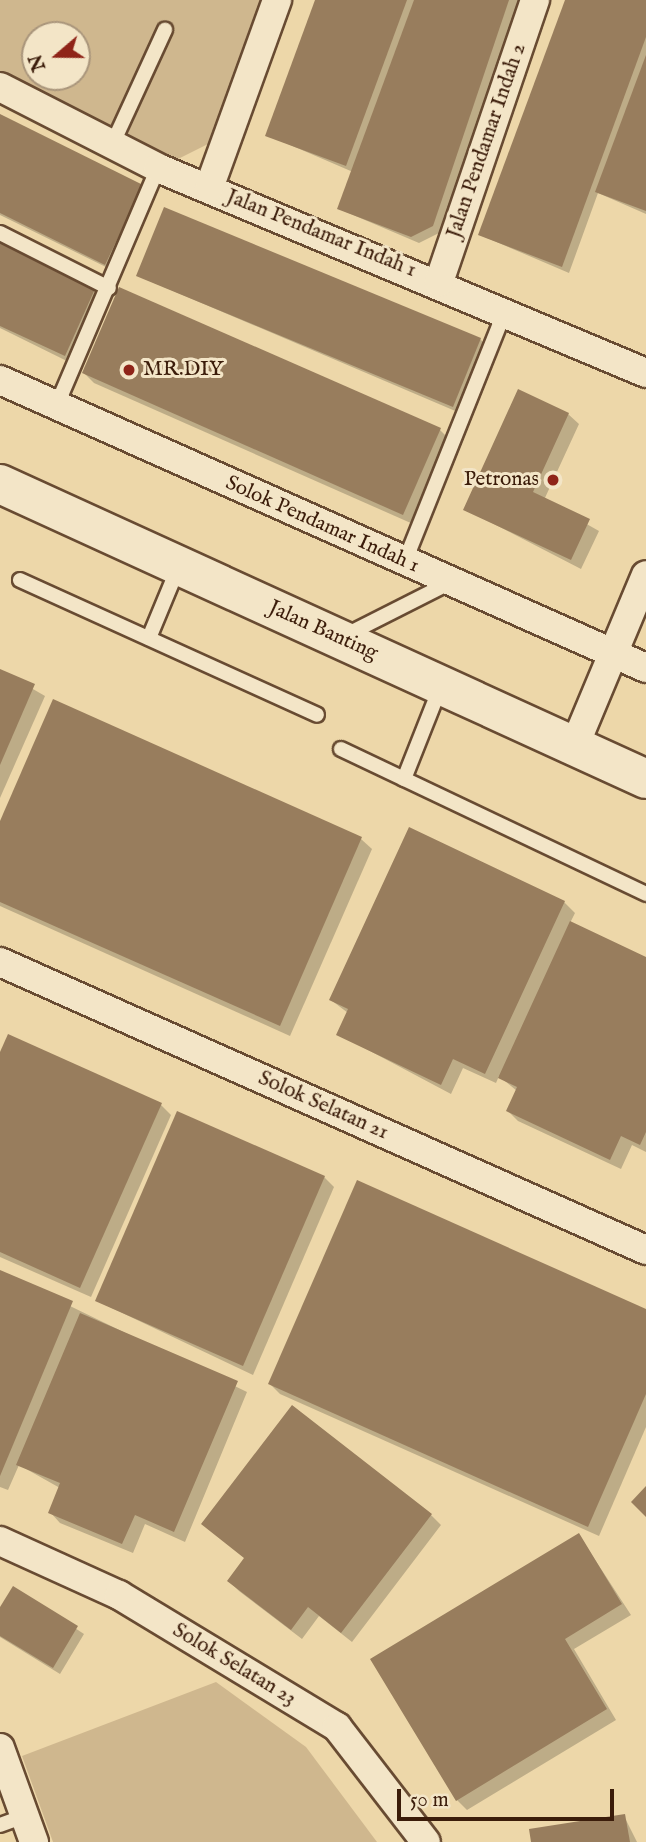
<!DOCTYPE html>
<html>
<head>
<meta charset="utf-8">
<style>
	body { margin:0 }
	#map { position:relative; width:646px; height:1842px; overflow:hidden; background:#edd7a9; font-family:"IM FELL English",serif }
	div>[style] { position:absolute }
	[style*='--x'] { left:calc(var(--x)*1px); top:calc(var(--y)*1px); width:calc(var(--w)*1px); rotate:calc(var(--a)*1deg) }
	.green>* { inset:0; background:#cfb78e }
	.shadow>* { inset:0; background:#0003 }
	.building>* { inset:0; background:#987d5d }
	.roads { filter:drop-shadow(2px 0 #684b32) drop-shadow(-2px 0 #684b32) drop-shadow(0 2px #684b32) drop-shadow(0 -2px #684b32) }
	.lane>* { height:14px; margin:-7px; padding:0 7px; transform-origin:7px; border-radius:7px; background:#f3e5c7 }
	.street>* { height:28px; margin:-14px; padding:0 14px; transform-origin:14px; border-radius:14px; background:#f3e5c7 }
	.secondary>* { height:38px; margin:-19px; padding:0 19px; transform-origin:19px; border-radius:19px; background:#f3e5c7 }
	.dots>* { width:19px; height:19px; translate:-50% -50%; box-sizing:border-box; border:4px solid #f3e5c7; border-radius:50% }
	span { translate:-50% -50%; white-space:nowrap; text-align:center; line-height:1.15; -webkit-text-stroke:6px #f3e5c7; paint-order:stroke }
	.street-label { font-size:21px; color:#3b1c0a }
	.poi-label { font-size:21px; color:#3b1c0a }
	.left { translate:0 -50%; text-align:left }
	.right { translate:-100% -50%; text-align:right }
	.north { position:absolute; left:21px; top:21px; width:70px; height:70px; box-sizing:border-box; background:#f3e5c7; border:2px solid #a9957b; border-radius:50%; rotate:250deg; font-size:19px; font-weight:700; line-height:28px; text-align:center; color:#3b1c0a }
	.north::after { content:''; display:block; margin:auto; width:24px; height:32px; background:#8f2418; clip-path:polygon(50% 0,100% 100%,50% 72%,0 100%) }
	.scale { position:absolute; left:397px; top:1789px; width:217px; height:32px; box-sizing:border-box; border:4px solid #3b1c0a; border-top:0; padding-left:9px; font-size:21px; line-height:24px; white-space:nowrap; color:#3b1c0a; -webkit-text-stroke:5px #f3e5c7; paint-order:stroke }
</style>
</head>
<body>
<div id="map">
	<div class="green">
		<i style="clip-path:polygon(evenodd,0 0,262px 0,210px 143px,170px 163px,0 77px,0 0,35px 35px,77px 35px,77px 77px,35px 77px,35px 35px)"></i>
		<i style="clip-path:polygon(216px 1682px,306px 1747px,377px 1842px,53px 1842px,22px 1756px)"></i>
	</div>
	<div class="shadow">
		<i style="clip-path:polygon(317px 0,519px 0,439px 233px,419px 243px,339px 209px,353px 172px,267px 135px)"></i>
		<i style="clip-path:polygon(567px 0,646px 0,646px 214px,598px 193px,569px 273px,480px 235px)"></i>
		<i style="clip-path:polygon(0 117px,149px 194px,112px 270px,0 215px)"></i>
		<i style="clip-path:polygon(0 235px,108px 292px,75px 365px,0 328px)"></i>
		<i style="clip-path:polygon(138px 276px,480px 339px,487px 346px,460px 413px)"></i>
		<i style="clip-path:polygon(84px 373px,440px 430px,450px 440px,413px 524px,94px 383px)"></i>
		<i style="clip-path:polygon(568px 414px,579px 424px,544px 500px,599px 531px,581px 569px,465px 509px)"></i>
		<i style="clip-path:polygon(0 670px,45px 696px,0 798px)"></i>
		<i style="clip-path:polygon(54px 702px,361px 839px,372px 849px,290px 1036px,0 906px,0 825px)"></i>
		<i style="clip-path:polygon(410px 829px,564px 902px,575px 913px,570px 923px,646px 959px,646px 1152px,632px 1145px,621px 1169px,518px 1121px,508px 1111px,517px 1091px,499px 1076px,496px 1083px,463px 1068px,451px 1094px,338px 1034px,348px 1013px,331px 1000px)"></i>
		<i style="clip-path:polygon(0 1056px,161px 1105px,171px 1115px,91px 1297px,0 1257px)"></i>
		<i style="clip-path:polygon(324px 1177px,334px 1187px,253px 1375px,97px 1301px)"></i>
		<i style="clip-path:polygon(0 1272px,247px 1392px,185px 1542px,145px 1524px,133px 1553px,60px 1523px,50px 1512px,60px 1488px,19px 1465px,8px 1490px,0 1487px)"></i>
		<i style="clip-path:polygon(646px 1311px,646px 1427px,599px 1536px,280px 1394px,270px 1384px)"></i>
		<i style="clip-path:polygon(431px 1515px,441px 1525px,352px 1642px,319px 1616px,302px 1639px,239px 1591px,229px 1581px,246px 1559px,203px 1524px)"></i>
		<i style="clip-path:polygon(579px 1535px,631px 1615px,574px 1649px,616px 1720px,467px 1810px,457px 1800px)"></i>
		<i style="clip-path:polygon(14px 1588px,84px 1634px,60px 1674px,0 1637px,0 1610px)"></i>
		<i style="clip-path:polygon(624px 1816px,637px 1842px,533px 1842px)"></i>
	</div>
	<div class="building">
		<i style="clip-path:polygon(315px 0,407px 0,346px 166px,265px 136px)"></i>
		<i style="clip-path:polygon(414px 0,509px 0,433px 226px,411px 237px,337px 209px)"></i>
		<i style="clip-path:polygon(565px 0,646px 0,646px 37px,562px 267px,478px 235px)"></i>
		<i style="clip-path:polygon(646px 55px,646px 211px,595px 192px)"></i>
		<i style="clip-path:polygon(0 114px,143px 185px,105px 265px,0 213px)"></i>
		<i style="clip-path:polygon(164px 207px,481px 338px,453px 407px,136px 276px)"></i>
		<i style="clip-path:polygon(0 234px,99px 280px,65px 356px,0 326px)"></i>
		<i style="clip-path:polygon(119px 287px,441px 428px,403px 515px,82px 373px)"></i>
		<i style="clip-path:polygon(518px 389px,569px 413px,533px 492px,590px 519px,571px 560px,463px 510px)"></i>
		<i style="clip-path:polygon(0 669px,35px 684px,0 765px)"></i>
		<i style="clip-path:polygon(53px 699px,362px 837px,280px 1026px,0 902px,0 821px)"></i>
		<i style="clip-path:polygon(409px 827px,565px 901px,485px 1074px,453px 1059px,441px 1085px,336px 1035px,348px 1009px,329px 1000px)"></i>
		<i style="clip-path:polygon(570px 921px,646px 957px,646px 1132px,640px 1145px,621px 1136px,610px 1160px,506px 1111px,517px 1087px,498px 1078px)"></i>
		<i style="clip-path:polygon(8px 1034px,162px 1103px,80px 1288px,0 1252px,0 1052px)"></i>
		<i style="clip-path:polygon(177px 1111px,325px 1176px,243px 1366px,95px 1301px)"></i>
		<i style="clip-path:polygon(357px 1180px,646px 1309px,646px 1394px,588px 1527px,268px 1384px)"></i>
		<i style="clip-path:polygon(0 1270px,73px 1301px,0 1476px)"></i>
		<i style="clip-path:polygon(80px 1313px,238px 1381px,174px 1532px,135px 1515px,122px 1544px,48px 1513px,60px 1483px,16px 1465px)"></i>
		<i style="clip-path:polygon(292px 1405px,432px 1514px,341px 1633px,308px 1607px,291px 1630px,227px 1581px,244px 1558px,201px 1524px)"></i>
		<i style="clip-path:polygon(646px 1486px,646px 1517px,631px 1502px)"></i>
		<i style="clip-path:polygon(579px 1533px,622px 1604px,565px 1639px,607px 1709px,456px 1801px,370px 1659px)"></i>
		<i style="clip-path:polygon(13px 1586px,78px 1626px,53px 1668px,0 1636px,0 1607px)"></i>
		<i style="clip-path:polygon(625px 1814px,630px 1842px,531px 1842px,529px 1829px)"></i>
	</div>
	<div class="roads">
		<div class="lane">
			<i style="--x:112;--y:145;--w:127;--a:-65.3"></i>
			<i style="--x:0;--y:233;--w:122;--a:26.8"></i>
			<i style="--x:56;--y:407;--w:260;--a:-66.9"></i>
			<i style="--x:405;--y:561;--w:267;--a:-68.2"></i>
			<i style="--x:20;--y:580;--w:326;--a:24.4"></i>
			<i style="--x:344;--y:636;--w:120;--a:-26.8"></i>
			<i style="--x:149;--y:638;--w:76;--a:-67.5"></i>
			<i style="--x:341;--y:749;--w:338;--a:25.4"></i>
			<i style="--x:404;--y:779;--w:98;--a:-68.4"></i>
			<i style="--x:0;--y:1825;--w:27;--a:-20"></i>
		</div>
		<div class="street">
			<i style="--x:0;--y:87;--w:178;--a:27.1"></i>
			<i style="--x:158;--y:168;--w:529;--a:22.79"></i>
			<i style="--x:209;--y:188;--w:200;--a:-70.1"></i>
			<i style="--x:439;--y:282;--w:298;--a:-71.2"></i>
			<i style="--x:0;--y:380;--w:707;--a:24.03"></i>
			<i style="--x:574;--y:747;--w:186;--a:-67.3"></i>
			<i style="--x:0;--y:962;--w:707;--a:24.03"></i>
			<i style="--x:0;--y:1541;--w:131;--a:24.4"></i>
			<i style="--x:119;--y:1595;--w:255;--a:31.2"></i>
			<i style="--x:337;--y:1727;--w:145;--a:52.3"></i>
			<i style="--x:0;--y:1748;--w:100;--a:70.1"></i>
		</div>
		<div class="secondary">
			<i style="--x:0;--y:484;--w:710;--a:24.54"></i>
		</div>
	</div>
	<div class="dots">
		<i style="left:129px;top:370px;background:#8f2418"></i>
		<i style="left:553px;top:480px;background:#8f2418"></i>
	</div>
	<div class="street-label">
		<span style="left:487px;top:141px;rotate:-71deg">Jalan Pendamar Indah 2</span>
		<span style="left:321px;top:234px;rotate:22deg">Jalan Pendamar Indah 1</span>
		<span style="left:322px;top:525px;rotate:24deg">Solok Pendamar Indah 1</span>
		<span style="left:323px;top:631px;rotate:24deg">Jalan Banting</span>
		<span style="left:323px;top:1106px;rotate:24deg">Solok Selatan 21</span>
		<span style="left:234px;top:1665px;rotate:31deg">Solok Selatan 23</span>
	</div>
	<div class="poi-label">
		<span class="left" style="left:143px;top:370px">MR.DIY</span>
		<span class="right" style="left:539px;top:480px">Petronas</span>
	</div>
	<div class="north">N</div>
	<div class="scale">50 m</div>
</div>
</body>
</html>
